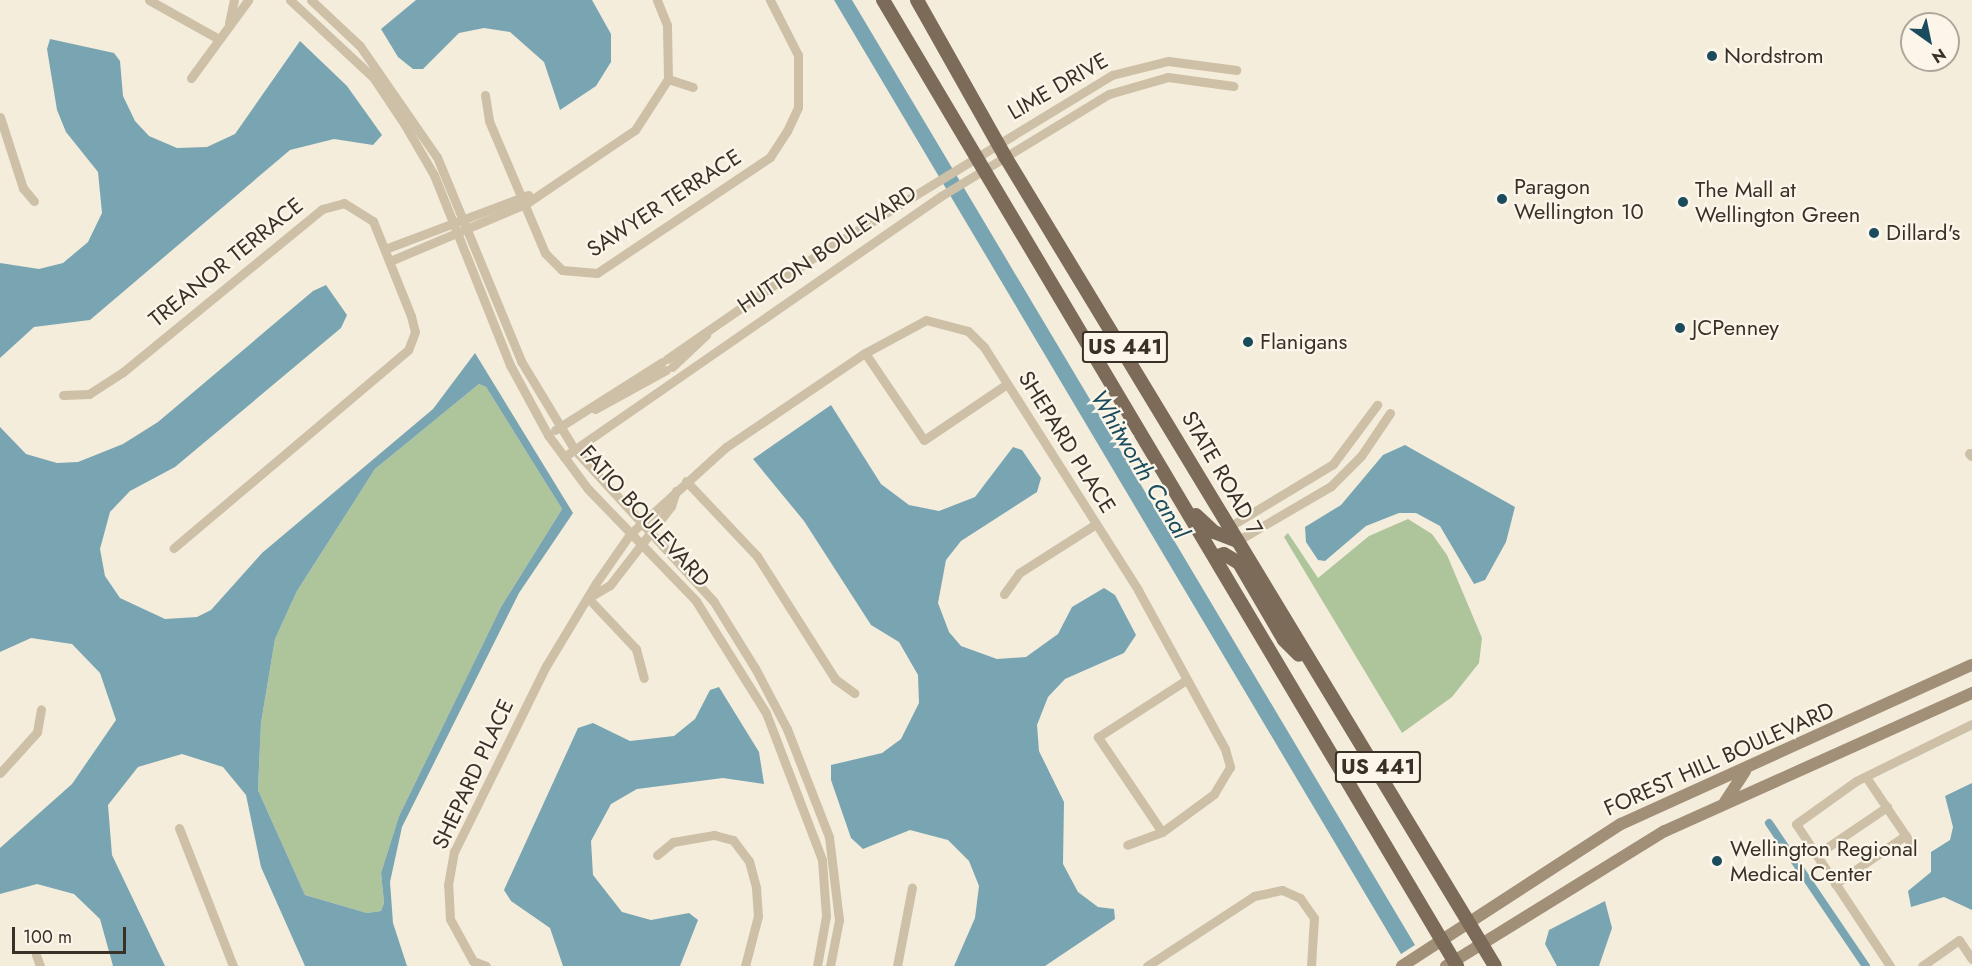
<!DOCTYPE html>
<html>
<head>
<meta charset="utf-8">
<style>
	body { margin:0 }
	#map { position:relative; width:1972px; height:966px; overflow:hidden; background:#f4eddc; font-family:Jost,sans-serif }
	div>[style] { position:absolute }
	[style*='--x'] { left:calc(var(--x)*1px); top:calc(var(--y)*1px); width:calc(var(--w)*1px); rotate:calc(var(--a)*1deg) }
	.green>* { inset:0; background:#aec49b }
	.water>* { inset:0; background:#79a5b3 }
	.canal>* { height:8px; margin:-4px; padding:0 4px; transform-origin:4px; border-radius:4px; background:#79a5b3 }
	.minor>* { height:9px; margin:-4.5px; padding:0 4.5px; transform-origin:4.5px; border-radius:4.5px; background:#cdc0a7 }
	.tertiary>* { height:10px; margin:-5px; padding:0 5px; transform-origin:5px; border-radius:5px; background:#cdc0a7 }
	.secondary>* { height:12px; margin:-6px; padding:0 6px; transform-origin:6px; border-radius:6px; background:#a18f78 }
	.primary>* { height:14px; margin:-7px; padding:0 7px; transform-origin:7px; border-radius:7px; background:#7c6b58 }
	.dots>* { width:16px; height:16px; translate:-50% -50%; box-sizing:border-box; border:3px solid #fbf6e9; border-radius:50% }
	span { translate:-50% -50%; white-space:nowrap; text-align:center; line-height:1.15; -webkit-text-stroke:4.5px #fbf6e9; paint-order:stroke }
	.shield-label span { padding:2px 4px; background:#fbf6e9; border:2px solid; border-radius:4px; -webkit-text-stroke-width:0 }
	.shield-label { font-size:21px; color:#393128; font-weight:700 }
	.poi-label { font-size:22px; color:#393128 }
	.left { translate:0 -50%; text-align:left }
	.street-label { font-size:22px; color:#393128 }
	.water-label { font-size:24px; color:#1a4c5e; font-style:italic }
	.north { position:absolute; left:1900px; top:12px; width:60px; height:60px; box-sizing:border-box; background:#fbf6e9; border:2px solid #ada79c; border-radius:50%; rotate:147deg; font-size:16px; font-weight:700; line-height:24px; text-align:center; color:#393128 }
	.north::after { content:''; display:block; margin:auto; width:21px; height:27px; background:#1a4c5e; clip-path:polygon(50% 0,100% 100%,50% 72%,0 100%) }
	.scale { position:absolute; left:12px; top:927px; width:114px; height:27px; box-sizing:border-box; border:3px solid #393128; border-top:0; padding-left:8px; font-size:18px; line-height:21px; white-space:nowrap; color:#393128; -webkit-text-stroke:4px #fbf6e9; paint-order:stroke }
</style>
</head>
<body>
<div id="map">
	<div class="green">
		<i style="clip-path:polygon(479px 384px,486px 387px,562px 509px,501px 607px,399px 816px,381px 873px,384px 903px,381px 911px,367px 913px,305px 895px,258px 790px,261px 723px,275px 639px,297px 591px,375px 469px)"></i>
		<i style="clip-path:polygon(1408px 519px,1432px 534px,1447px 555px,1482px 638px,1479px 663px,1452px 697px,1402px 733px,1284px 537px,1288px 533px,1318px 578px,1369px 536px)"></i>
	</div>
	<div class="water">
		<i style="clip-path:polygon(416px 0,592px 0,611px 34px,611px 62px,596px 86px,560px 110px,544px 62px,510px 32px,484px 28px,459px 33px,423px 69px,413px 69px,398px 57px,381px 29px)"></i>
		<i style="clip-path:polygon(834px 0,852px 0,1415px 945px,1401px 954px)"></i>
		<i style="clip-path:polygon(50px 39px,114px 53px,120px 61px,123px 96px,135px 121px,149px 136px,177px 148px,207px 147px,235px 134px,300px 41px,347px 86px,382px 135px,373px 145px,334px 139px,290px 150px,90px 320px,34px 327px,0 358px,0 263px,39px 269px,63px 263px,88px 242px,102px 213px,98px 172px,66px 132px,57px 110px,47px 49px)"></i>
		<i style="clip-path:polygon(evenodd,326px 285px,347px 315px,341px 328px,175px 467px,130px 491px,110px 512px,100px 549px,105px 576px,120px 598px,165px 619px,197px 617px,211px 610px,262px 553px,433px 409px,475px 353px,573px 513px,519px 593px,402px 827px,390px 882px,393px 923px,407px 966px,305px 966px,261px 867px,246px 795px,223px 767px,182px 754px,138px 767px,108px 805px,112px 855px,165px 966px,113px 966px,100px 919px,74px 894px,37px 884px,0 894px,0 848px,72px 784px,116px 720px,100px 673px,72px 644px,31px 638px,0 652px,0 427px,26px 454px,57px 463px,78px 462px,123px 444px,158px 422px,313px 291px,326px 285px,479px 384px,486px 387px,562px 509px,501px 607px,399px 816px,381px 873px,384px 903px,381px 911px,367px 913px,305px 895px,258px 790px,261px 723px,275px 639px,297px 591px,375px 469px,479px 384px)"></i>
		<i style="clip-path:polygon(831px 405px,881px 484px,909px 505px,939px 511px,975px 497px,1013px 447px,1022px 450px,1041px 478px,1037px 492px,961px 541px,946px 560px,938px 603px,949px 632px,961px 646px,997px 659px,1026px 657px,1058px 634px,1072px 607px,1104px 588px,1115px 595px,1136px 635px,1124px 653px,1065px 679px,1048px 697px,1037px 725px,1039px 751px,1064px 802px,1063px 864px,1078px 892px,1098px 907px,1114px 909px,1115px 919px,1045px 966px,954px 966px,975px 918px,979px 886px,969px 861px,948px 840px,910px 830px,863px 849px,851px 838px,831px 780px,831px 765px,882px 753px,901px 739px,919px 703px,918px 675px,899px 642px,871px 625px,804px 521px,753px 459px)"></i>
		<i style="clip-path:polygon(1405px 445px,1515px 507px,1506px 542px,1485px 580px,1474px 584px,1440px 526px,1416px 513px,1399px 513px,1366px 526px,1325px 561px,1318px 560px,1306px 542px,1305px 527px,1341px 505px,1383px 455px)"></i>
		<i style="clip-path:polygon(719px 687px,759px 752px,764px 784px,723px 778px,637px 789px,611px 804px,591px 841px,593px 875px,622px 912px,651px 920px,689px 913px,698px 920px,680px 966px,563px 966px,550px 928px,511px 901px,504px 890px,578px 728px,593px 723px,630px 741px,674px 736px,695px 719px,710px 690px)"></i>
		<i style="clip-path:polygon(1972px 783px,1972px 910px,1944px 897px,1911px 907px,1908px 891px,1931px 872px,1931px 852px,1950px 840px,1953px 827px,1945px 796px)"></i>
		<i style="clip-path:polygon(1605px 901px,1612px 928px,1599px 966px,1557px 966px,1545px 944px,1549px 930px)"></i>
	</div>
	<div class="canal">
		<i style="--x:1769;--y:823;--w:173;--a:55.9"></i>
	</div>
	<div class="minor">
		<i style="--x:149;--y:0;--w:78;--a:29.2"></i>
		<i style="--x:290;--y:0;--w:113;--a:42.9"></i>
		<i style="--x:373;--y:77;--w:58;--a:56.3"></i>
		<i style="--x:405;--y:125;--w:58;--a:59.9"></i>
		<i style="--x:434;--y:175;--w:205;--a:68.2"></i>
		<i style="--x:510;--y:365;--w:80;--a:61.5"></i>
		<i style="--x:548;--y:435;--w:67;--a:53.5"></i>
		<i style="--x:588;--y:489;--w:156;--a:46"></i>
		<i style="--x:696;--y:601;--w:132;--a:58"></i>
		<i style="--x:766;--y:713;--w:157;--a:69.1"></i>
		<i style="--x:822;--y:860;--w:56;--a:85.9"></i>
		<i style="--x:826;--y:916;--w:51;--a:100.2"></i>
		<i style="--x:311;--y:0;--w:67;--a:43.2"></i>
		<i style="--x:360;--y:46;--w:135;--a:55.3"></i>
		<i style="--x:437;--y:157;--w:221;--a:67.6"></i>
		<i style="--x:521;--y:361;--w:103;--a:58.9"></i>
		<i style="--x:574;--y:449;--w:207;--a:47.5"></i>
		<i style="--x:714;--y:602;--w:78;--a:58.2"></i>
		<i style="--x:755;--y:668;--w:69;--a:62.3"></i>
		<i style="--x:787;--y:729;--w:116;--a:68.7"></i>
		<i style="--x:829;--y:837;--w:84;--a:83.1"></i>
		<i style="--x:839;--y:920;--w:47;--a:101.1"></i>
		<i style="--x:229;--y:23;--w:24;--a:-78"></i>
		<i style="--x:191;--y:78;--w:97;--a:-53.8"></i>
		<i style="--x:668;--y:79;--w:26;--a:18"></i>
		<i style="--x:485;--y:95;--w:26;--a:81"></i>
		<i style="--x:489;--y:121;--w:143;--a:67"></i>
		<i style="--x:545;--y:253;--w:24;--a:45"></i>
		<i style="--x:562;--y:270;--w:35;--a:5"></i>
		<i style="--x:597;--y:273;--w:208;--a:-33.8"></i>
		<i style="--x:770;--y:157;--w:31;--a:-57"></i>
		<i style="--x:787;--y:131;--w:26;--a:-65"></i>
		<i style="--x:798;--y:107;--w:52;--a:-90"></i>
		<i style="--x:798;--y:55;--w:62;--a:-117"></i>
		<i style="--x:0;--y:117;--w:75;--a:72.1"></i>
		<i style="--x:23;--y:188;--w:17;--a:50"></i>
		<i style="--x:385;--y:249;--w:153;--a:-20.7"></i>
		<i style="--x:390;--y:261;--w:149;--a:-22.9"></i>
		<i style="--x:527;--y:203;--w:130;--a:-34.1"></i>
		<i style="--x:635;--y:130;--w:61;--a:-57.1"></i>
		<i style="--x:668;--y:79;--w:54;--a:-91.1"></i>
		<i style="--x:667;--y:25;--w:27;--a:-112"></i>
		<i style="--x:865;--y:353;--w:105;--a:55.9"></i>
		<i style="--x:924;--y:440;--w:100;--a:-34"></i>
		<i style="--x:667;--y:359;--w:183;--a:-34.7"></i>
		<i style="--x:817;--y:255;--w:346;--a:-31.4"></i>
		<i style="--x:1112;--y:75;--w:58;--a:-14"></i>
		<i style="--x:1168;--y:61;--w:69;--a:7.5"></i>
		<i style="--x:672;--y:367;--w:47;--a:-43.3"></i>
		<i style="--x:63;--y:395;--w:26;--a:-2"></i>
		<i style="--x:89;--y:394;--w:40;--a:-32.9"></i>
		<i style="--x:123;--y:372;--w:257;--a:-39.3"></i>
		<i style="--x:322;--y:209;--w:23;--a:-15"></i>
		<i style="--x:344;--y:203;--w:34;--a:32"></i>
		<i style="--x:373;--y:221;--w:102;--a:68.2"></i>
		<i style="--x:411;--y:316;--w:16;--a:76"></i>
		<i style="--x:415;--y:332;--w:19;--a:111"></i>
		<i style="--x:408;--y:350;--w:307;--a:139.8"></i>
		<i style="--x:595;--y:409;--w:81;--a:-28.8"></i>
		<i style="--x:555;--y:430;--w:127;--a:-32.4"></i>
		<i style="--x:564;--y:457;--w:459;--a:-34.7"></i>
		<i style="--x:941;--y:196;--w:197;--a:-31.3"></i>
		<i style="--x:1109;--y:94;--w:61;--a:-16.1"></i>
		<i style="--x:1168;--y:77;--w:66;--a:7.9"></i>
		<i style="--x:686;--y:481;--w:103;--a:46.6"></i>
		<i style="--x:757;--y:556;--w:146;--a:57.6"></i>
		<i style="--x:835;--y:679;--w:24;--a:36"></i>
		<i style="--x:1229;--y:527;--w:122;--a:-31.2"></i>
		<i style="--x:1333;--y:464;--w:74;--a:-53.3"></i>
		<i style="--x:1237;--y:541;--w:109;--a:-30.3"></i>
		<i style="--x:1331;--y:486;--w:42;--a:-45"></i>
		<i style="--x:1361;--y:456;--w:52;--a:-56"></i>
		<i style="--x:1004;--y:594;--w:26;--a:-54"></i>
		<i style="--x:1019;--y:573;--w:91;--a:-32.5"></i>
		<i style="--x:590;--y:597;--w:23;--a:-31"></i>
		<i style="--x:610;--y:585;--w:100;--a:-52.3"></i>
		<i style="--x:671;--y:506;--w:16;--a:-72"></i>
		<i style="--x:588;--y:598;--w:70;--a:46.7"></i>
		<i style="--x:636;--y:649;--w:30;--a:75"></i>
		<i style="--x:0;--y:773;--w:55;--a:-47.9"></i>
		<i style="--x:37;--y:732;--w:23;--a:-80"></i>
		<i style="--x:1866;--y:777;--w:82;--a:55.9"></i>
		<i style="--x:179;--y:828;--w:148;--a:68.6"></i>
		<i style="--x:1162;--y:832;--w:115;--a:-124"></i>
		<i style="--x:1098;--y:737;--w:105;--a:-32.9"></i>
		<i style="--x:657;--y:855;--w:21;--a:-39"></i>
		<i style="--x:673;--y:842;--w:42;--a:-9.7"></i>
		<i style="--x:714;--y:835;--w:20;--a:15"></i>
		<i style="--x:733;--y:840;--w:26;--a:53"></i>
		<i style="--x:749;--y:861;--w:28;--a:75"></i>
		<i style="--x:756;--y:888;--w:28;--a:86"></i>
		<i style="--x:758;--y:916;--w:52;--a:104.6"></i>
		<i style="--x:1816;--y:855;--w:86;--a:-34.1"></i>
		<i style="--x:1835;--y:884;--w:86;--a:-34.6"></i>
		<i style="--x:36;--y:955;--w:12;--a:70"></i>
		<i style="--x:486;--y:966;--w:14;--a:-159"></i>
		<i style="--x:473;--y:961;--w:48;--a:-118.7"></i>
		<i style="--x:450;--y:919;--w:34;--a:-93"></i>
		<i style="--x:448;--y:885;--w:34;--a:-80"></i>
		<i style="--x:454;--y:852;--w:208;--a:-63.7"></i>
		<i style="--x:546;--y:666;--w:97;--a:-58.9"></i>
		<i style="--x:596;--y:583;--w:60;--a:-55.2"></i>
		<i style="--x:630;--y:534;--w:130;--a:-42.2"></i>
		<i style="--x:726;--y:447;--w:168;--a:-34.1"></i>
		<i style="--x:865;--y:353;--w:69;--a:-28.4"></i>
		<i style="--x:926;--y:320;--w:43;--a:14.7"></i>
		<i style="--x:968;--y:331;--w:23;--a:45"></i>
		<i style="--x:984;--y:347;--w:288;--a:57.6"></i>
		<i style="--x:1138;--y:590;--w:181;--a:61.3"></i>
		<i style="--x:1225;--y:749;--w:19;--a:74"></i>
		<i style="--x:1230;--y:767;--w:31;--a:121"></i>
		<i style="--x:1214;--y:794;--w:64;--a:143.8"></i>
		<i style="--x:1162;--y:832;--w:37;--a:160"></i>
		<i style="--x:897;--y:966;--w:80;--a:-79.2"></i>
		<i style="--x:1147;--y:966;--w:128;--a:-33.2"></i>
		<i style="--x:1254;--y:896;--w:29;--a:-12"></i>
		<i style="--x:1282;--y:890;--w:20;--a:24"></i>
		<i style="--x:1300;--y:898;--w:24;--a:55"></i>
		<i style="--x:1314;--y:918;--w:48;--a:93.6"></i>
		<i style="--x:1890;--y:966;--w:170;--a:-123.5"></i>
		<i style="--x:1796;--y:824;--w:74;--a:-35.6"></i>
		<i style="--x:1856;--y:781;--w:129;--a:-26.2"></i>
		<i style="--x:1922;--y:966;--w:45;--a:-35.1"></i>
		<i style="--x:1959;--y:940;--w:23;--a:56"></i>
	</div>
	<div class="tertiary">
		<i style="--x:1970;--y:454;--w:3;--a:45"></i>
	</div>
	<div class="secondary">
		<i style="--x:1725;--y:802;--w:37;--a:-57"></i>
		<i style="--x:1402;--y:966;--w:261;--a:-33"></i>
		<i style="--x:1621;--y:824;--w:385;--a:-24.4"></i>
		<i style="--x:1446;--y:966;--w:257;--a:-31.7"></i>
		<i style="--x:1665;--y:831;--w:337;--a:-24.2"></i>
	</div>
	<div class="primary">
		<i style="--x:883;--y:0;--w:1124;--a:59.28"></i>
		<i style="--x:917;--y:0;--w:181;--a:60.6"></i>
		<i style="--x:1006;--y:158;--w:944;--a:58.82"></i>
		<i style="--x:1196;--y:515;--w:25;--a:43"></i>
		<i style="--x:1214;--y:532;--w:25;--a:21"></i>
		<i style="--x:1215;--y:557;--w:9;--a:-18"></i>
		<i style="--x:1224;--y:554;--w:17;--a:31"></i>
		<i style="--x:1239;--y:563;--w:89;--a:59.7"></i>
		<i style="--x:1284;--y:640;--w:21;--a:45"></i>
	</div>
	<div class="dots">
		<i style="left:1712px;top:56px;background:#1a4c5e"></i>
		<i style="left:1502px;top:199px;background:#1a4c5e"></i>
		<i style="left:1683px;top:202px;background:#1a4c5e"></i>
		<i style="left:1874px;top:233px;background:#1a4c5e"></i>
		<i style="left:1680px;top:328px;background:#1a4c5e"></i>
		<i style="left:1248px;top:342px;background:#1a4c5e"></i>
		<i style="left:1717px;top:861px;background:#1a4c5e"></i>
	</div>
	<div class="shield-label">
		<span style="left:1125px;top:347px">US 441</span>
		<span style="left:1378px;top:767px">US 441</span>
	</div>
	<div class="poi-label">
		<span class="left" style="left:1724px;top:56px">Nordstrom</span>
		<span class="left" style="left:1514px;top:199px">Paragon<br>Wellington 10</span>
		<span class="left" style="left:1695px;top:202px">The Mall at<br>Wellington Green</span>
		<span class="left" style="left:1886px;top:233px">Dillard's</span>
		<span class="left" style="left:1692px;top:328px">JCPenney</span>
		<span class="left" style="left:1260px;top:342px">Flanigans</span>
		<span class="left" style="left:1730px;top:861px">Wellington Regional<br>Medical Center</span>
	</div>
	<div class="street-label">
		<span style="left:1058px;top:86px;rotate:-30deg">LIME DRIVE</span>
		<span style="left:664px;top:203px;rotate:-33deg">SAWYER TERRACE</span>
		<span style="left:827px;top:249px;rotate:-34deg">HUTTON BOULEVARD</span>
		<span style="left:226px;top:262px;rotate:-39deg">TREANOR TERRACE</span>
		<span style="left:1067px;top:442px;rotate:58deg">SHEPARD PLACE</span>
		<span style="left:1222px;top:473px;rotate:60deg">STATE ROAD 7</span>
		<span style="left:645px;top:516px;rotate:48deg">FATIO BOULEVARD</span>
		<span style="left:1719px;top:759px;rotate:-24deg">FOREST HILL BOULEVARD</span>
		<span style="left:473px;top:774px;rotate:-65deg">SHEPARD PLACE</span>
	</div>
	<div class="water-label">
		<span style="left:1140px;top:464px;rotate:59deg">Whitworth Canal</span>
	</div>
	<div class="north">N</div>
	<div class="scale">100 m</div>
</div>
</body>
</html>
